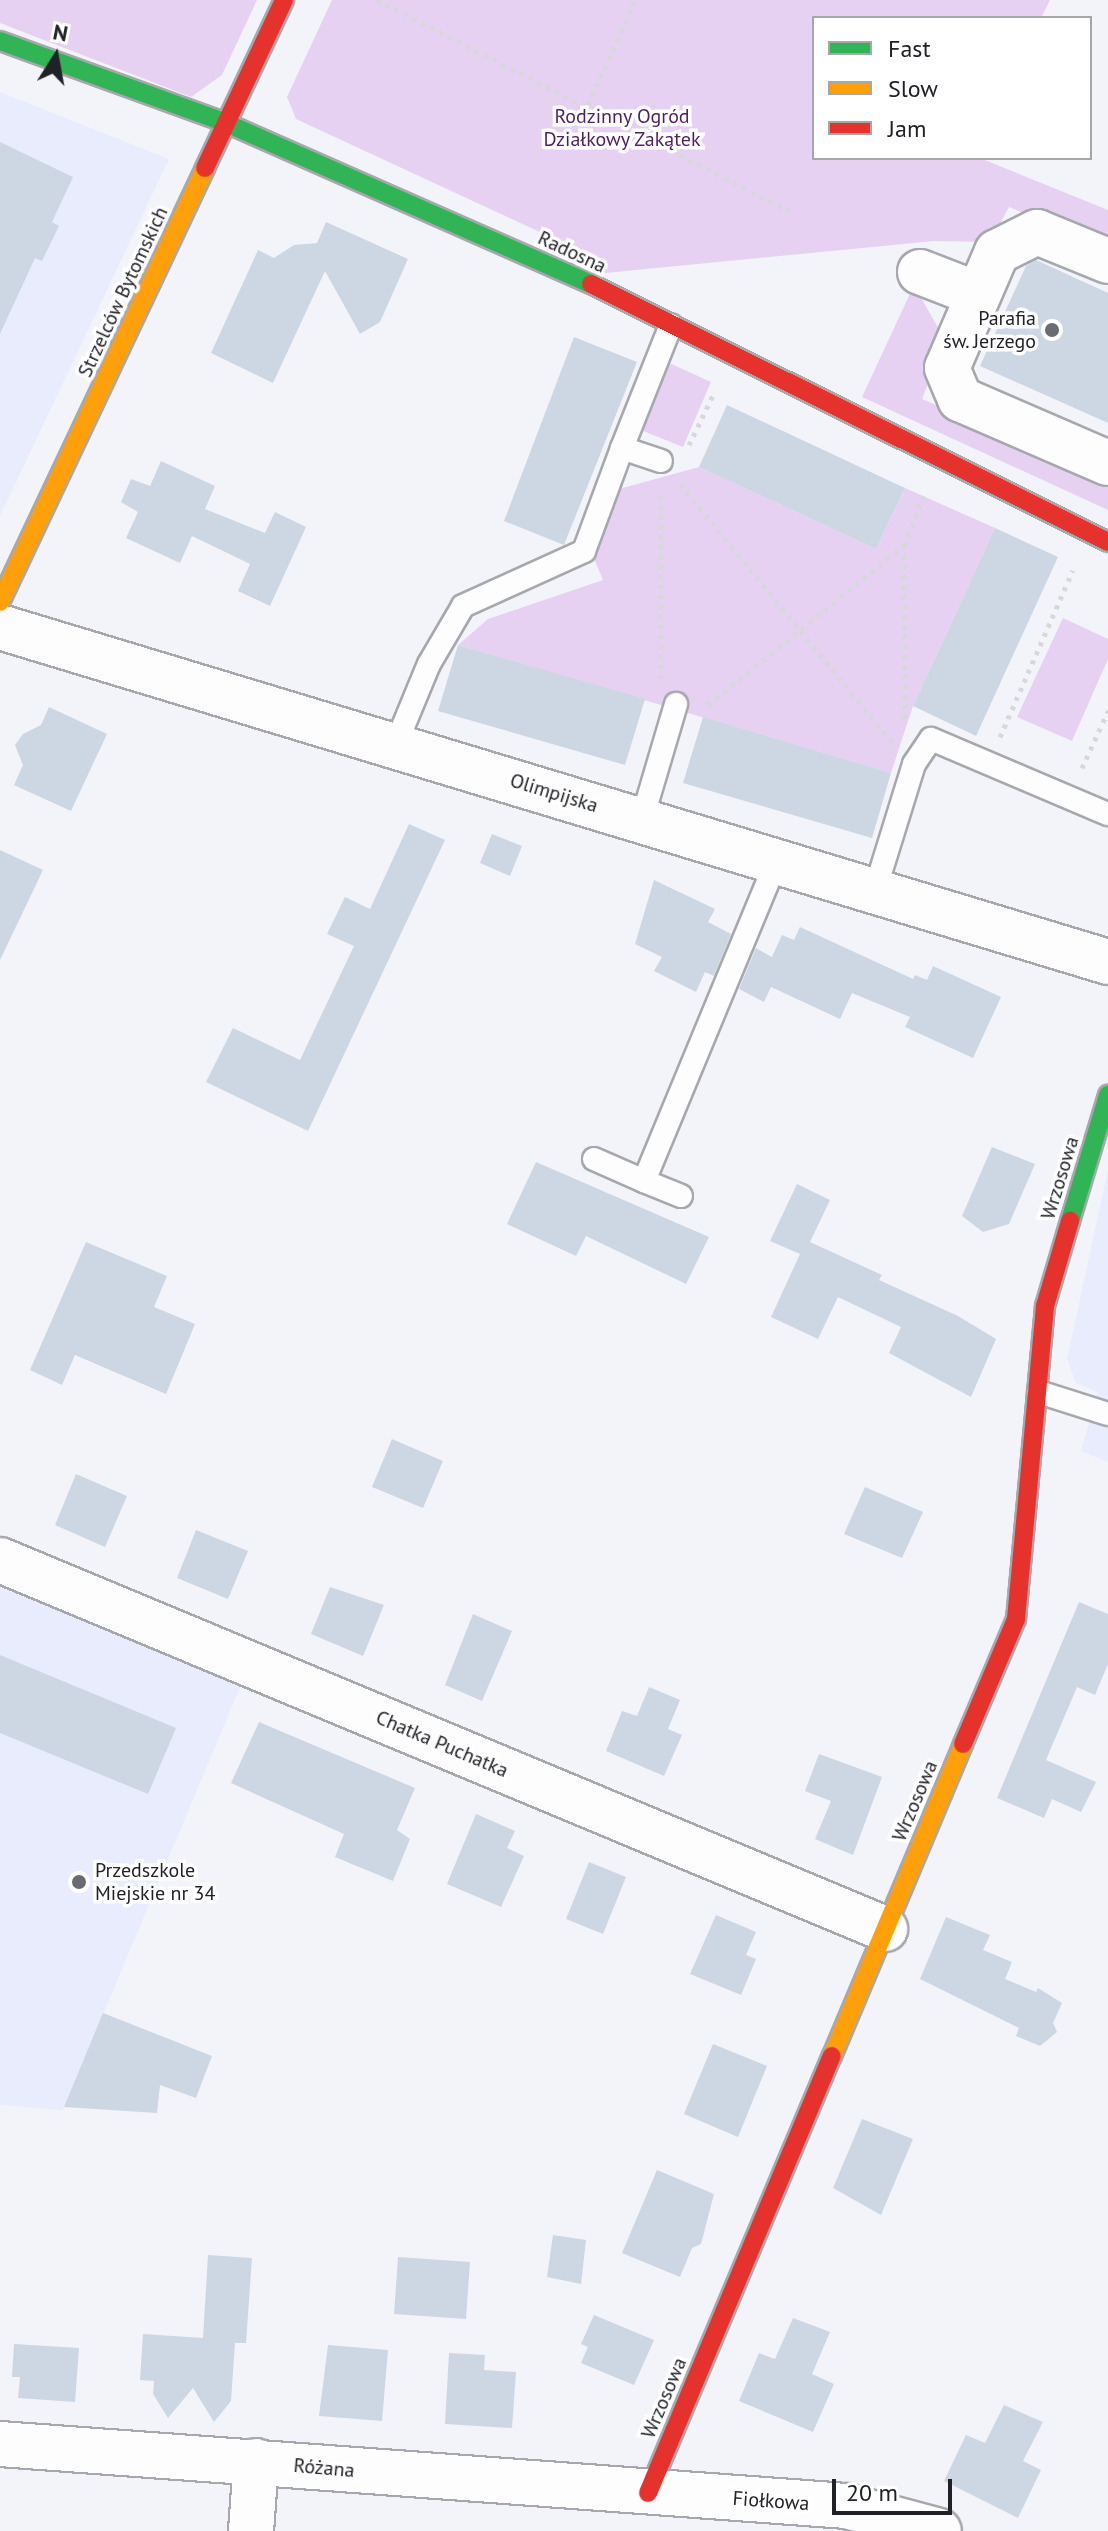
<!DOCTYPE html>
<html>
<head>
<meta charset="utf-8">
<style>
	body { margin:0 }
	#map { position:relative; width:1108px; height:2531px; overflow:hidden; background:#f3f4fa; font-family:"PT Sans",sans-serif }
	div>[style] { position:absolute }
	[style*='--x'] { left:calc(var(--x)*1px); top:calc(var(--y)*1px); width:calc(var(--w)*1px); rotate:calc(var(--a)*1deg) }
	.built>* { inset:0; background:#e8ecfc }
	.green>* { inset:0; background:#e6d1f2 }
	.building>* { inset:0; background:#cdd6e3 }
	.path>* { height:5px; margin-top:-2.5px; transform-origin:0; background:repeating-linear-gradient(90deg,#d7d8da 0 4px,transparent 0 10px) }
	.roads { filter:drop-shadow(2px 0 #a7a8ae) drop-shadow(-2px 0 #a7a8ae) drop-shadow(0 2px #a7a8ae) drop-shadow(0 -2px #a7a8ae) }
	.lane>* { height:22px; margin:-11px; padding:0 11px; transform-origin:11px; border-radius:11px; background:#fdfdfe }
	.street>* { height:44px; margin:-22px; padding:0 22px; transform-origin:22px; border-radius:22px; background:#fdfdfe }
	.fast>* { height:18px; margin:-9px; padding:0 9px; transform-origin:9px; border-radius:9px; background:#30b455 }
	.slow>* { height:18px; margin:-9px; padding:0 9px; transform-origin:9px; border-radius:9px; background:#ff9f0a }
	.jam>* { height:18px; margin:-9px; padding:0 9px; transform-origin:9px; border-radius:9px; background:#e5322d }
	.dots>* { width:22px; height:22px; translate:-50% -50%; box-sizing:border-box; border:4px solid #fff; border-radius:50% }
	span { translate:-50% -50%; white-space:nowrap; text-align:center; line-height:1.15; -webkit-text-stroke:7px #fff; paint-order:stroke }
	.park-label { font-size:20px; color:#4e1e60 }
	.street-label { font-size:20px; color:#202228 }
	.poi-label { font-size:20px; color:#202228 }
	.right { translate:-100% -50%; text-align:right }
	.left { translate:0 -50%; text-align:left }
	.legend { position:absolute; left:812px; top:16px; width:280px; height:144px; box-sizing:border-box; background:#fff; border:2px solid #a6a7a9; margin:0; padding:10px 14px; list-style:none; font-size:24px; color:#202228 }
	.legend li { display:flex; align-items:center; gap:16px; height:40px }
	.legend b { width:40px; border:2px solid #a6a7a9 }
	.north { position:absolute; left:16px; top:16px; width:80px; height:80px; -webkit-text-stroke:6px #fff; paint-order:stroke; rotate:11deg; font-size:22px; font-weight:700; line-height:32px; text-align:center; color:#202228 }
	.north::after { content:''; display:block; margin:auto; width:28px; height:36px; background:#202228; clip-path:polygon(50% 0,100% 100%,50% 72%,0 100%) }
	.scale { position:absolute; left:832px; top:2479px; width:120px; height:36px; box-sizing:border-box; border:4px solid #202228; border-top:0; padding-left:10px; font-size:24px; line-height:28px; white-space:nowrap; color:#202228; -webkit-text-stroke:6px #fff; paint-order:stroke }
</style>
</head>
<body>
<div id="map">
	<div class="built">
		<i style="clip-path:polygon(0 92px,169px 159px,0 516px)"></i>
		<i style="clip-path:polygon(1108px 1170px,1108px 1462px,1081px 1451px,1098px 1392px,1076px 1383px,1067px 1359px)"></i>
		<i style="clip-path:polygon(0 1587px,241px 1685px,63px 2110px,0 2105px)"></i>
	</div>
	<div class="green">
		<i style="clip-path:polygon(0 0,257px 0,222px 75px,191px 97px,0 23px)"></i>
		<i style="clip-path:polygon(332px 0,1050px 0,1041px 18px,814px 18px,814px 158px,980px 158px,1108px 210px,1108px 248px,1009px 207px,990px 242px,934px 241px,595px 274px,600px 260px,296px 119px,287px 97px)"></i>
		<i style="clip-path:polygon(914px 285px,945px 340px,922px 399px,1108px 480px,1108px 510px,862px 397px)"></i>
		<i style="clip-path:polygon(667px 362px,711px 382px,683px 447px,643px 431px)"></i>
		<i style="clip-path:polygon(699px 467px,876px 549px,905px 488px,995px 528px,913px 706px,891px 773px,458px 645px,488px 619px,603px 580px,592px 554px,619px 489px)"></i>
		<i style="clip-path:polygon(1063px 618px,1108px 639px,1108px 659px,1072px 741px,1017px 717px)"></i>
	</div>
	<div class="building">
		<i style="clip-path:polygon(0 142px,73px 177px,52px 222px,59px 226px,42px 261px,35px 258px,0 334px)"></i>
		<i style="clip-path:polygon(326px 222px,408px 259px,380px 322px,360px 334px,325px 271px,273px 383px,211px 353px,258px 250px,274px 258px,294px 245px,317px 243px)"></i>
		<i style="clip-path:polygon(1036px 260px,1108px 293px,1108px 423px,980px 366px,1026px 266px)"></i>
		<i style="clip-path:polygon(574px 337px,637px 362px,564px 545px,504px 521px)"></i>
		<i style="clip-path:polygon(727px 405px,905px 488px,876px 549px,699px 467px)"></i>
		<i style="clip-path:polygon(161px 461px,215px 486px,205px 509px,265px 533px,275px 512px,306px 527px,270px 606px,238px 591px,250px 564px,192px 536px,180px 563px,126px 538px,138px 512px,121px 502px,131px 479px,150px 486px)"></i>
		<i style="clip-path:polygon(995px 528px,1058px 557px,976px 736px,913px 706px)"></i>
		<i style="clip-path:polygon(458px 645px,645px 699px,625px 765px,438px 711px)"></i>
		<i style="clip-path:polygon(49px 707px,107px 734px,71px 811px,14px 785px,23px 765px,15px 745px,23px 734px,41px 725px)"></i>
		<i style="clip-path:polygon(703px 717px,891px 773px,872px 838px,683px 783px)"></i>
		<i style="clip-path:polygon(409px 824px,445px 840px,308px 1131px,206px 1082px,233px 1028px,300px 1060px,354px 946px,327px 934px,345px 897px,370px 909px)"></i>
		<i style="clip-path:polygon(492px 834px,522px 846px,510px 876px,480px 863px)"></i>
		<i style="clip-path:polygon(0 850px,43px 870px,0 960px)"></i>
		<i style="clip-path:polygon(654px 880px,715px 909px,708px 922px,731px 934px,714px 976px,705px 972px,696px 992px,654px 971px,662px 957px,635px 944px)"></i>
		<i style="clip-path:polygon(800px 927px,913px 979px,915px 975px,927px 980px,933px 966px,1001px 997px,973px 1058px,905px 1027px,910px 1017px,852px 993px,840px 1019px,771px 987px,764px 1002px,739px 989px,756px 948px,772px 957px,782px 935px,794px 940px)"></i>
		<i style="clip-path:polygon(992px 1147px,1035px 1164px,1009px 1224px,983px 1232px,962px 1216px)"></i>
		<i style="clip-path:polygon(536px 1162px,709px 1237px,686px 1284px,586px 1236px,576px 1256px,507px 1224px)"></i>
		<i style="clip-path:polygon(797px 1184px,830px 1200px,810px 1242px,882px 1275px,879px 1280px,958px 1316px,996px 1339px,971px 1397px,889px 1353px,901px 1327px,838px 1297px,818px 1339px,771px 1317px,800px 1254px,770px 1241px)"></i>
		<i style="clip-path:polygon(86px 1242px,167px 1276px,154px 1307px,195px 1324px,166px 1394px,75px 1355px,62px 1385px,30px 1370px)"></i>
		<i style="clip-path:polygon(392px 1439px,443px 1461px,423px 1508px,372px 1487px)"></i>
		<i style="clip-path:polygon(76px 1474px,127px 1496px,105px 1547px,55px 1525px)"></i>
		<i style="clip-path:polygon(865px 1487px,923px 1512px,902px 1558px,844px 1534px)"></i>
		<i style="clip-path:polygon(196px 1530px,248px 1551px,228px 1599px,177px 1578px)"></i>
		<i style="clip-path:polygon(330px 1587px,384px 1605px,363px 1656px,311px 1634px)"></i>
		<i style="clip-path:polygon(1079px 1602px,1108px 1614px,1108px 1664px,1095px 1695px,1077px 1687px,1046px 1760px,1096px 1782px,1081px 1812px,1052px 1799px,1044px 1818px,997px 1798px)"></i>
		<i style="clip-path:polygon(473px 1614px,512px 1631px,482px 1701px,445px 1685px)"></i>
		<i style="clip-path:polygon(0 1655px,176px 1728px,148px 1794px,0 1733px)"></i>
		<i style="clip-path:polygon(649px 1687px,680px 1700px,668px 1729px,682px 1735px,664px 1776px,606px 1751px,622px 1711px,637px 1716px)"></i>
		<i style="clip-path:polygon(259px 1722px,415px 1788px,397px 1830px,410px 1839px,393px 1881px,335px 1857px,344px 1834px,231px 1783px)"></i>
		<i style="clip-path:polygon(819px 1754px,882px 1777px,853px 1855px,815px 1839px,831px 1801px,805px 1791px)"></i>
		<i style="clip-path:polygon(476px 1814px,515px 1831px,507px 1848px,524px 1856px,501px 1907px,447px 1884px)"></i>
		<i style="clip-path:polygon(589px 1862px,626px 1877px,603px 1934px,566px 1919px)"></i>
		<i style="clip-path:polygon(716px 1915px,756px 1932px,746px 1955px,756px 1959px,741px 1995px,690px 1974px)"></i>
		<i style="clip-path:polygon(946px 1917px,990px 1935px,983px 1950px,1012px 1962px,1005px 1979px,1036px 1992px,1038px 1988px,1062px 2003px,1053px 2023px,1057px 2032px,1040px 2046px,1016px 2036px,1019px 2028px,920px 1979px)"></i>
		<i style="clip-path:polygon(103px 2013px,212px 2056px,196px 2098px,160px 2085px,157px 2113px,64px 2107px)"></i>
		<i style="clip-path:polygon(713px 2044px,767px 2066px,738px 2137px,684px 2114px)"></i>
		<i style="clip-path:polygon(862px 2119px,913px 2139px,881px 2215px,833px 2188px)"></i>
		<i style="clip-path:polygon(657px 2170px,714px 2194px,701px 2244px,692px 2248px,680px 2277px,622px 2253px)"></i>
		<i style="clip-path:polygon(553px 2235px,586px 2240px,581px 2284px,547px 2277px)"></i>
		<i style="clip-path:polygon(208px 2255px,252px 2258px,246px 2343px,235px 2343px,231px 2401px,214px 2422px,193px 2388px,168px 2418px,153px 2394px,154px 2381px,140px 2380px,143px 2334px,203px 2338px)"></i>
		<i style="clip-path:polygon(398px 2257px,470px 2262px,466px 2319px,394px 2314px)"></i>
		<i style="clip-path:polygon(594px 2315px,654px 2340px,634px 2385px,581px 2363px,588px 2347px,581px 2344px)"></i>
		<i style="clip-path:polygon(793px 2318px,830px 2332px,812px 2374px,834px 2384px,813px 2432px,739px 2401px,759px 2353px,775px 2359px)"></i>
		<i style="clip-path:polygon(14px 2344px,79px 2348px,75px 2402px,18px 2398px,20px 2377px,12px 2377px)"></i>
		<i style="clip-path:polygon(328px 2345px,388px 2350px,382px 2421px,319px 2416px)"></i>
		<i style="clip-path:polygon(449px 2353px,485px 2355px,484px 2370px,516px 2372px,512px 2428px,445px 2424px)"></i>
		<i style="clip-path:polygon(1004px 2405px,1043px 2422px,1023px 2461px,1041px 2470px,1018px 2518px,944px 2481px,966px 2435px,985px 2443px)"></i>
	</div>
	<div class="path">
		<i style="--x:377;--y:0;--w:463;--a:27.1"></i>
		<i style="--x:588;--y:105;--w:115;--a:-65.9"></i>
		<i style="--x:689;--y:445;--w:58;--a:-64.3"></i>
		<i style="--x:680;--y:484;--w:334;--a:50.6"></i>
		<i style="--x:904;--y:545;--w:177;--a:89.7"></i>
		<i style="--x:661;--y:679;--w:186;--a:-90"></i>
		<i style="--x:708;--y:705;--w:253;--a:-39.2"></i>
		<i style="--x:904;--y:545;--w:53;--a:-67.8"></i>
		<i style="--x:1000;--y:737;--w:182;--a:-66.4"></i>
		<i style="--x:1082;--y:768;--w:63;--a:-65.5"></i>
	</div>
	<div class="roads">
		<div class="lane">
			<i style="--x:622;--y:448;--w:132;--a:-68.3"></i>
			<i style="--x:395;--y:746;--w:89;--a:-67.5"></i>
			<i style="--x:429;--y:664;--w:67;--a:-59.6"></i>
			<i style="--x:463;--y:606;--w:133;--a:-24.4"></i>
			<i style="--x:584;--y:551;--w:110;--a:-69.7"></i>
			<i style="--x:622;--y:448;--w:41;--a:18.4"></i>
			<i style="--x:642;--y:819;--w:120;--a:-73.5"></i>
			<i style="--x:875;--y:890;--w:132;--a:-72.8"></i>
			<i style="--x:914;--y:764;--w:30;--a:-56"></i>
			<i style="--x:931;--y:739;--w:192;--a:23"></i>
			<i style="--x:594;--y:1159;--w:55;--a:23.7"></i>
			<i style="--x:681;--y:1196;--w:40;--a:-158"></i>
			<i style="--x:644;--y:1181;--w:347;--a:-67.5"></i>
			<i style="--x:1039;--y:1392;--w:72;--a:17.7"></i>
		</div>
		<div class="street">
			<i style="--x:1108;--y:261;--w:77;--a:-157.8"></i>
			<i style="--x:1037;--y:232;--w:45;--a:153.4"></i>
			<i style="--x:997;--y:252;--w:126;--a:113.3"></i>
			<i style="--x:947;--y:368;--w:34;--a:67"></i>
			<i style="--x:960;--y:399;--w:161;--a:23.4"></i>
			<i style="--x:920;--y:272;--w:61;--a:21.1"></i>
			<i style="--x:0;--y:627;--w:1158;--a:16.82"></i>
			<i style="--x:0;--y:1560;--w:959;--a:22.63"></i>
			<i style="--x:0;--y:2444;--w:848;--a:4.19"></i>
			<i style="--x:846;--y:2506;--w:96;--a:15"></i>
			<i style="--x:251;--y:2531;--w:70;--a:-85.9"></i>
		</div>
		<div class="fast">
			<i style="--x:0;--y:41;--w:240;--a:19.9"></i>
			<i style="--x:226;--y:123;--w:399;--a:23.8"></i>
			<i style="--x:1070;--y:1221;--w:132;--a:-73.2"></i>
		</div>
		<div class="slow">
			<i style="--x:0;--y:602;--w:480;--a:-64.7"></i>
			<i style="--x:832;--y:2056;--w:338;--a:-67.2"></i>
		</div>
		<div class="jam">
			<i style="--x:205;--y:168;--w:186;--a:-64.8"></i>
			<i style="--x:591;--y:284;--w:578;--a:26.52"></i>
			<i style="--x:963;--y:1744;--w:136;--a:-67"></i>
			<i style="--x:1016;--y:1619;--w:314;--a:-84.7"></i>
			<i style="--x:1045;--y:1306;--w:89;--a:-73.6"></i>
			<i style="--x:648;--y:2493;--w:474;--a:-67.2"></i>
		</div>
	</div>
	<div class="dots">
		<i style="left:1052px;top:330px;background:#6a6c72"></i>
		<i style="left:79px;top:1882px;background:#6a6c72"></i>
	</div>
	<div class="park-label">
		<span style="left:622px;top:128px">Rodzinny Ogród<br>Działkowy Zakątek</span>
	</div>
	<div class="street-label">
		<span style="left:572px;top:252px;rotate:25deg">Radosna</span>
		<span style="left:123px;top:292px;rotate:-65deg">Strzelców Bytomskich</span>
		<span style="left:554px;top:793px;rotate:17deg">Olimpijska</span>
		<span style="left:1060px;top:1178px;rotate:-73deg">Wrzosowa</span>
		<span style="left:442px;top:1744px;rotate:23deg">Chatka Puchatka</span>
		<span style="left:915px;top:1801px;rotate:-67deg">Wrzosowa</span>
		<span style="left:664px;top:2398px;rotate:-67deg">Wrzosowa</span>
		<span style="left:324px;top:2468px;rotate:5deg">Różana</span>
		<span style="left:771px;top:2501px;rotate:4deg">Fiołkowa</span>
	</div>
	<div class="poi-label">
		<span class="right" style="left:1036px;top:330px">Parafia<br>św. Jerzego</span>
		<span class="left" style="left:95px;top:1882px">Przedszkole<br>Miejskie nr 34</span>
	</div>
	<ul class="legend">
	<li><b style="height:10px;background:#30b455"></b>Fast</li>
	<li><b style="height:10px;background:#ff9f0a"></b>Slow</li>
	<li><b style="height:10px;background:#e5322d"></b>Jam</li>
	</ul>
	<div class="north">N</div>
	<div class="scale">20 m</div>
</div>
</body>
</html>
